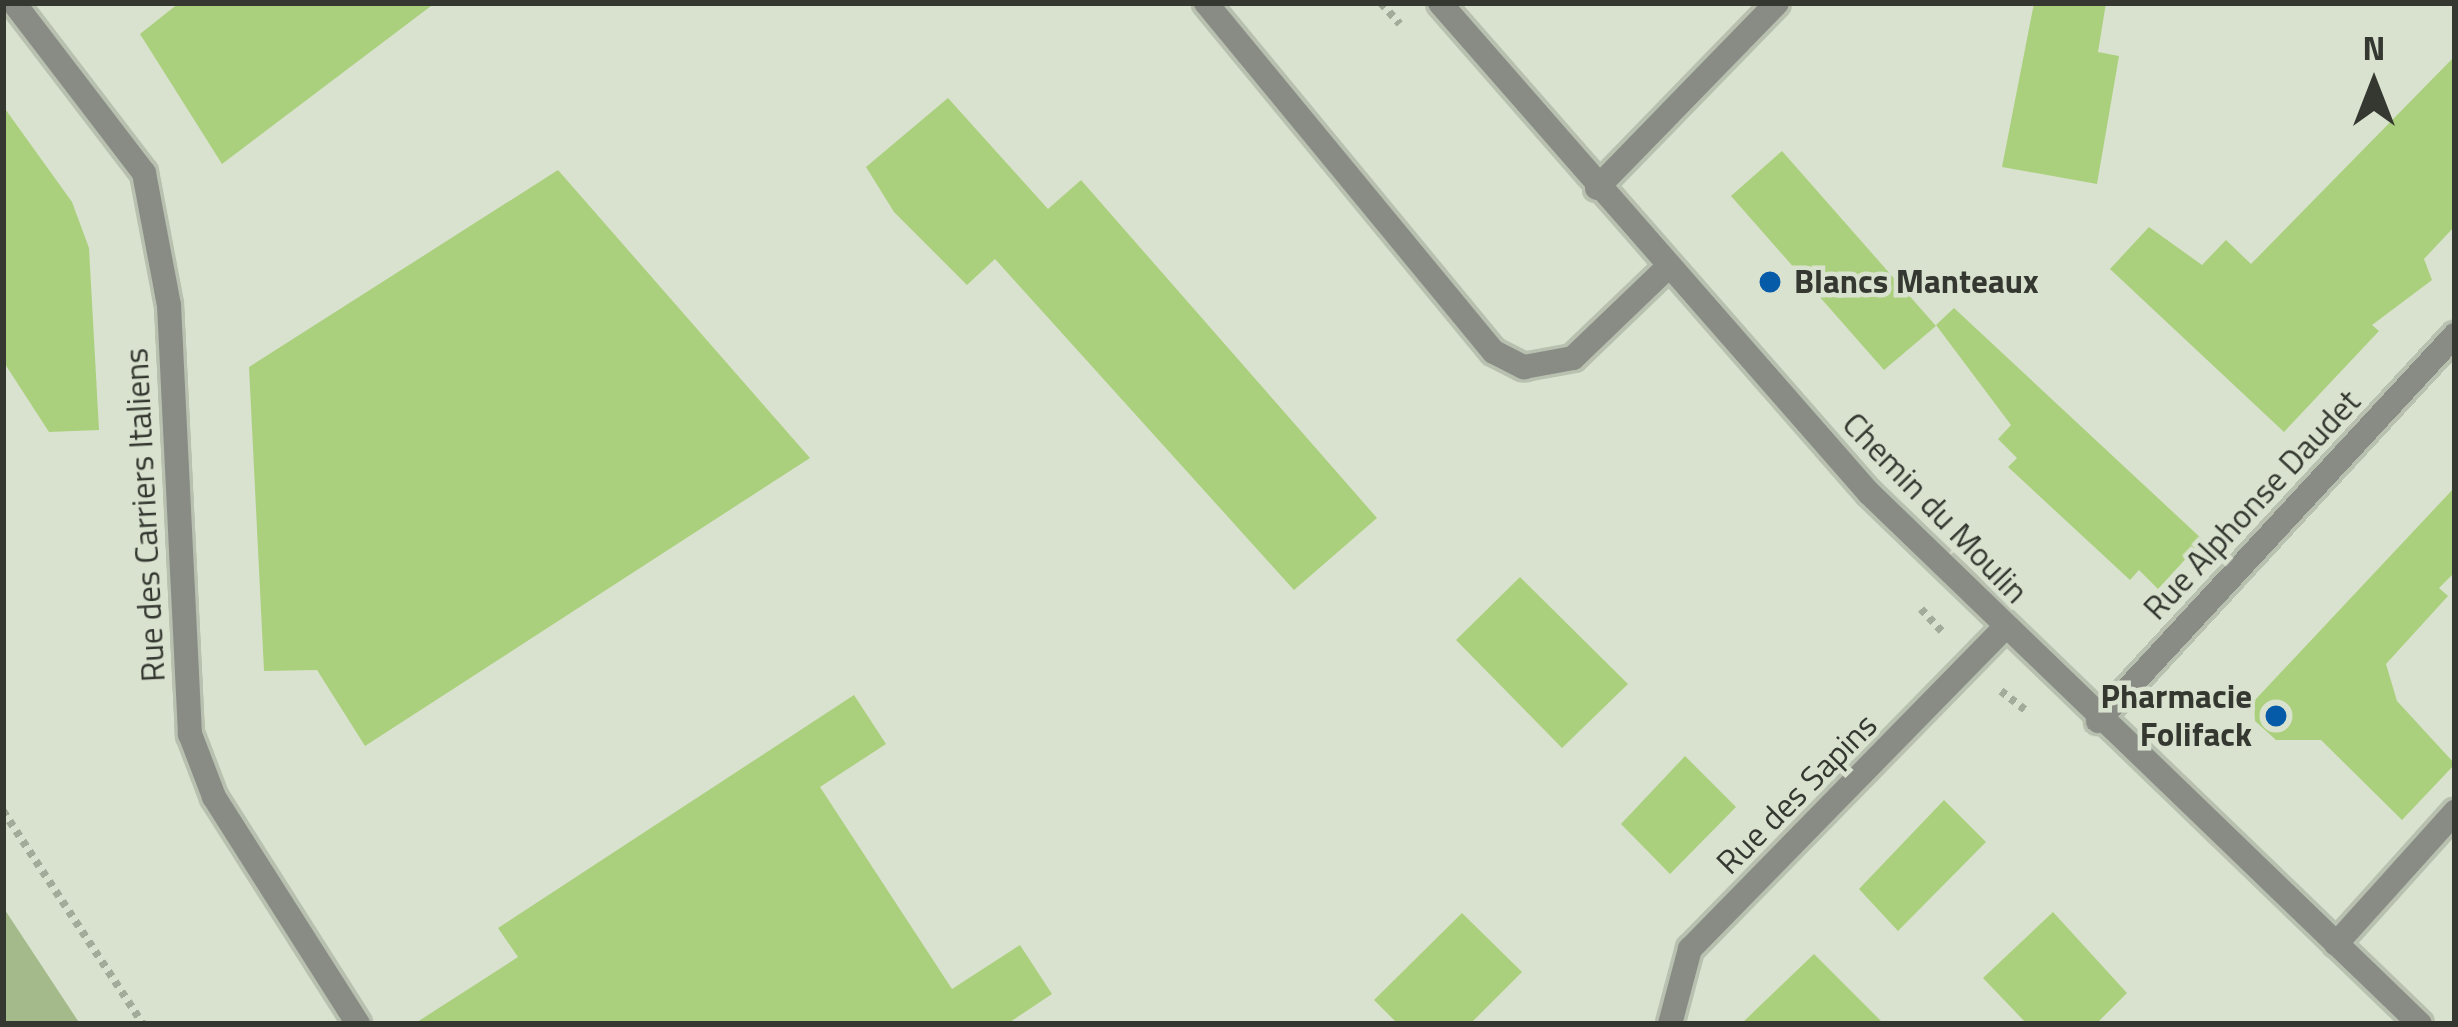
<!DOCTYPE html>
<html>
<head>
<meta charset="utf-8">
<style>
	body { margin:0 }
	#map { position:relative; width:2458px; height:1027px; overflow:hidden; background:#d9e2cf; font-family:"Titillium Web",sans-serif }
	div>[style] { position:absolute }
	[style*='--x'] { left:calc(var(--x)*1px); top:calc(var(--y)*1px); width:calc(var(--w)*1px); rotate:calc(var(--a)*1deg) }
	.green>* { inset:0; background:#a4ba8a }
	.building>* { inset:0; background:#abd07d }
	.path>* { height:8px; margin-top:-4px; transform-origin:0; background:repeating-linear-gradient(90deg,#a2aa9a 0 6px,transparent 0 12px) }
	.roads { filter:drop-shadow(3px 0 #b8c0af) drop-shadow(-3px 0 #b8c0af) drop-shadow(0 3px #b8c0af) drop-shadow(0 -3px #b8c0af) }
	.service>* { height:24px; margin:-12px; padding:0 12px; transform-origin:12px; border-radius:12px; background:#888c85 }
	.minor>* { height:24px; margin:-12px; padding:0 12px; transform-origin:12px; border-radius:12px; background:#888c85 }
	.dots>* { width:33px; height:33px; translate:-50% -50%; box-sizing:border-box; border:6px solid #d9e2cf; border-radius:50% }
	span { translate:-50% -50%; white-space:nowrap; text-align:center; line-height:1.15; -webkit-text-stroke:9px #d9e2cf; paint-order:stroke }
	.poi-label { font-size:33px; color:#343830; font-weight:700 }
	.left { translate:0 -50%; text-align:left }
	.right { translate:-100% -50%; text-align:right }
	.street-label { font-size:33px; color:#343830 }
	.frame { position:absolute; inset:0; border:6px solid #343830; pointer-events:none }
	.north { position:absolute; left:2314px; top:24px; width:120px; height:120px; -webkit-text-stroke:9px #d9e2cf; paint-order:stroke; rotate:0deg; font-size:33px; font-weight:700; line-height:48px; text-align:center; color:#343830 }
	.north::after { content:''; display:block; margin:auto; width:42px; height:54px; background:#343830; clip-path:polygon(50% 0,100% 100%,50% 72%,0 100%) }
</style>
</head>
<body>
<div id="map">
	<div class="green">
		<i style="clip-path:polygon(3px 907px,80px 1024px,3px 1024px)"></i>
	</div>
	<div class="building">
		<i style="clip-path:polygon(179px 3px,435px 3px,222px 164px,140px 34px)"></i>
		<i style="clip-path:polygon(2034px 3px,2106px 3px,2098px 52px,2119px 56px,2097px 184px,2002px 167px)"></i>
		<i style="clip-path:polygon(2455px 56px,2455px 226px,2424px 259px,2432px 280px,2372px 325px,2379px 331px,2284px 432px,2110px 269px,2149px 227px,2202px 265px,2226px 240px,2251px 264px)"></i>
		<i style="clip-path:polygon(948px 98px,1048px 209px,1081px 180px,1377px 518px,1294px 590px,995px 259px,967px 285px,894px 212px,866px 167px)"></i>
		<i style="clip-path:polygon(3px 106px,72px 202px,89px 248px,99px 430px,49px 432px,3px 361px)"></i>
		<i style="clip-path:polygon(1782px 151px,1936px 326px,1884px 370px,1731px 196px)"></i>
		<i style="clip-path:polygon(558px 170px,810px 458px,365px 746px,317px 670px,264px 671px,249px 367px)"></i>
		<i style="clip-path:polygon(1954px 308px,2203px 540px,2158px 589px,2139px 570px,2130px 580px,2008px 467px,2017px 458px,1998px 439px,2011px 425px,1936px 325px)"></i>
		<i style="clip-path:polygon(2455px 487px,2455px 572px,2439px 588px,2448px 596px,2386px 664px,2397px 701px,2455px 764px,2402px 820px,2321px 740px,2276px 740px,2255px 721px,2254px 701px)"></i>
		<i style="clip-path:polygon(1520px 577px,1628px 684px,1562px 748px,1456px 640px)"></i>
		<i style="clip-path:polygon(854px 695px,886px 744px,820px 787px,952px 989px,1020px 945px,1052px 994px,1007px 1024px,414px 1024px,518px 957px,498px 928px)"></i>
		<i style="clip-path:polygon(1685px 756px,1736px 807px,1670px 874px,1621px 824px)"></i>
		<i style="clip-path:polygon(1944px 800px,1986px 842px,1898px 931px,1859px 889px)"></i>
		<i style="clip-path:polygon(2053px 912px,2127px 993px,2096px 1024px,2027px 1024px,1983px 978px)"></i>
		<i style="clip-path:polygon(1462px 913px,1522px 972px,1470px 1024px,1398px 1024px,1374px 1000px)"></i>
		<i style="clip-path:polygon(1814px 954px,1884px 1024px,1741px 1024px)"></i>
	</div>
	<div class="path">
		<i style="--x:1381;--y:3;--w:28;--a:48"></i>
		<i style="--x:1921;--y:609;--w:33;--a:47"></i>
		<i style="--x:2001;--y:691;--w:33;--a:38"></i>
		<i style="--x:3;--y:811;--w:255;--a:56.7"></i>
	</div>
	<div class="roads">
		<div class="service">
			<i style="--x:1206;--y:3;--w:452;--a:50.5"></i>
			<i style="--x:1494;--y:352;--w:34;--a:27"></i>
			<i style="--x:1524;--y:367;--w:50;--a:-10.4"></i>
			<i style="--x:1573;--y:358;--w:132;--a:-43.8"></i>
			<i style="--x:2098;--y:721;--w:526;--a:-47.24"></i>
			<i style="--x:2336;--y:944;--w:178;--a:-48"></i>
		</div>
		<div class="minor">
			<i style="--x:14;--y:3;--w:214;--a:52.6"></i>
			<i style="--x:144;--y:173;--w:134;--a:79.3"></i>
			<i style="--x:169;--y:305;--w:430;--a:87.2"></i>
			<i style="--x:190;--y:734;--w:67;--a:69.1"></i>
			<i style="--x:214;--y:797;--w:269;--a:57.6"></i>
			<i style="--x:1440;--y:3;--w:651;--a:48.8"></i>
			<i style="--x:1869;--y:493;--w:765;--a:43.94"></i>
			<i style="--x:1597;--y:188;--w:258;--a:-45.8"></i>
			<i style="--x:1670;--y:1024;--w:78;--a:-75.1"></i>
			<i style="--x:1690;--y:949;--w:450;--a:-45.6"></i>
		</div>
	</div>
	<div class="dots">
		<i style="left:1770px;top:282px;background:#065ba9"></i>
		<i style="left:2276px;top:716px;background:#065ba9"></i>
	</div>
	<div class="poi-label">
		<span class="left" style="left:1794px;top:282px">Blancs Manteaux</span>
		<span class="right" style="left:2252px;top:716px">Pharmacie<br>Folifack</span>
	</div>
	<div class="street-label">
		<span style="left:2252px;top:505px;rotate:-47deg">Rue Alphonse Daudet</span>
		<span style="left:1935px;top:508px;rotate:46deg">Chemin du Moulin</span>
		<span style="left:145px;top:515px;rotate:-93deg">Rue des Carriers Italiens</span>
		<span style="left:1797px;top:794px;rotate:-45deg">Rue des Sapins</span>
	</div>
	<div class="frame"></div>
	<div class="north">N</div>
</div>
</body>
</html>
